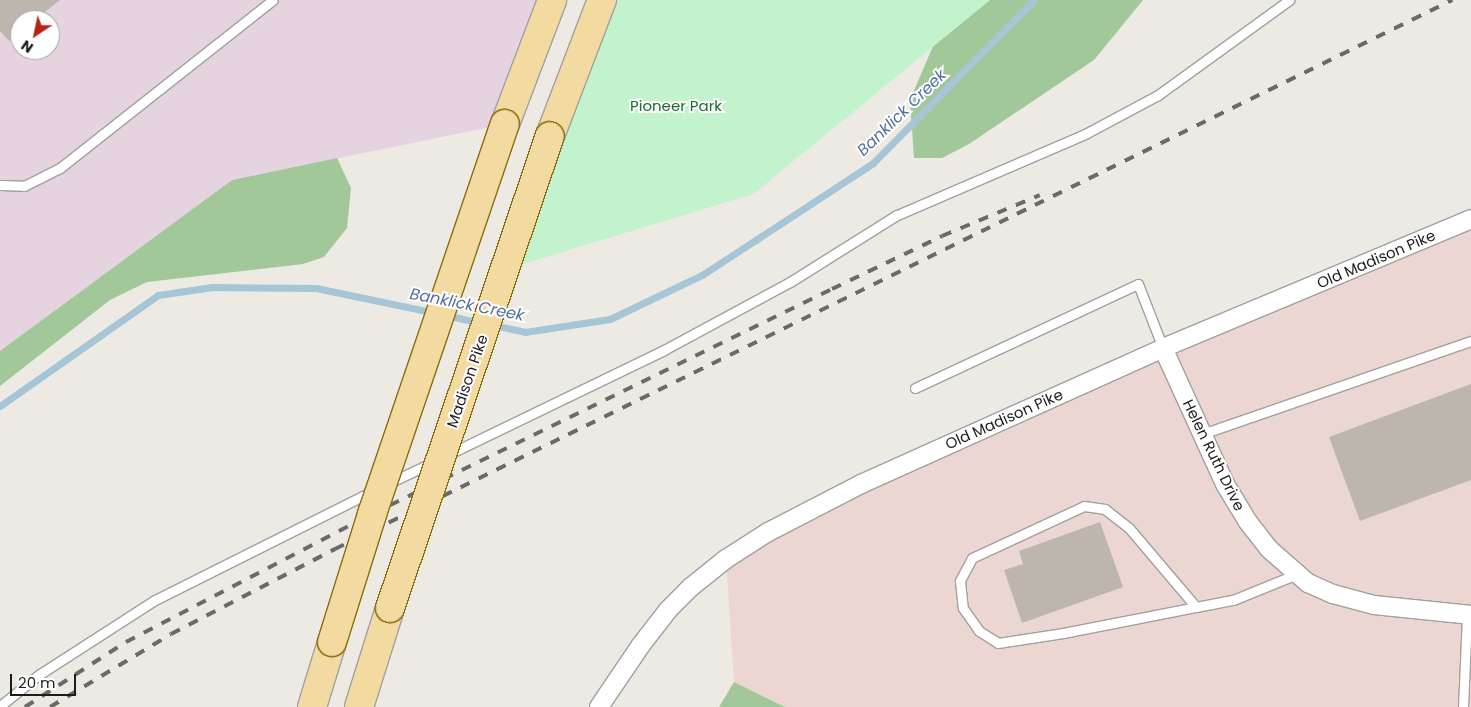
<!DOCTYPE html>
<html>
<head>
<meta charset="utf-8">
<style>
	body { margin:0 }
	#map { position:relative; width:1471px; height:707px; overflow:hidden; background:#eceae2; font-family:Poppins,sans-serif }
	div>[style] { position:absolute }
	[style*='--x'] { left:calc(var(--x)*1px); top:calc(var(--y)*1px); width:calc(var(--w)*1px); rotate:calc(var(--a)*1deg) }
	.commercial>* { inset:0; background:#ecd6d2 }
	.industrial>* { inset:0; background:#e5d4e0 }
	.forest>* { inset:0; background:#a2c89a }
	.park>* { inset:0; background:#c2f3cc }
	.stream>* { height:7px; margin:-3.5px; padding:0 3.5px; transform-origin:3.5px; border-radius:3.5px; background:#a6c5d6 }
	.building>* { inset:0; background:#bcb6af }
	.roads { filter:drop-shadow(1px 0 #a0a0a0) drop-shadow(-1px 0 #a0a0a0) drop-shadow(0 1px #a0a0a0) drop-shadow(0 -1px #a0a0a0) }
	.service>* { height:9px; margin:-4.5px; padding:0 4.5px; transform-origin:4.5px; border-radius:4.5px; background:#fff }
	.minor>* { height:18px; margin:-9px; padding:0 9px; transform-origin:9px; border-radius:9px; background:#fff }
	.primary>* { height:28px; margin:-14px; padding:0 14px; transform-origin:14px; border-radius:14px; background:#f3daa0 }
	.rail>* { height:4px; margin-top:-2px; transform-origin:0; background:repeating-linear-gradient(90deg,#6a6a6a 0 10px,transparent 0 20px) }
	.bridges { filter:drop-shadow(1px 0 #866d0d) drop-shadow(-1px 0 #866d0d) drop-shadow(0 1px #866d0d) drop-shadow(0 -1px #866d0d) }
	.primary-bridge>* { height:28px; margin:-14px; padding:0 14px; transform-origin:14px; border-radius:14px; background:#f3daa0 }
	span { translate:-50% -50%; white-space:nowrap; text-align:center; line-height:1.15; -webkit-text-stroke:4px #fff; paint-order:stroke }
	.park-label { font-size:15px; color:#156e28 }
	.street-label { font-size:15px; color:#1c1c1c }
	.water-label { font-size:16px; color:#526fa2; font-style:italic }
	.north { position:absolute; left:10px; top:10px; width:50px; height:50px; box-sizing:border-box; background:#fff; border:1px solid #a4a4a4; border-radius:50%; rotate:214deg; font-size:14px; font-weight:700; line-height:20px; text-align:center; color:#1c1c1c }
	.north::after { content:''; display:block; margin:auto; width:18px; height:22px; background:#b52712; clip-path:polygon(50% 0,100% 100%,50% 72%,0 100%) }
	.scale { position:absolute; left:10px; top:674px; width:66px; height:22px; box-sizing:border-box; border:2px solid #1c1c1c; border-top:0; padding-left:6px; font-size:15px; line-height:18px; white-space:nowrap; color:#1c1c1c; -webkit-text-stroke:4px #fff; paint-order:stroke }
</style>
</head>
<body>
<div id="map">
	<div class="commercial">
		<i style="clip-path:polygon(1471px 219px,1471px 707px,785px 707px,734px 682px,726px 559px,768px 532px)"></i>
	</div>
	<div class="industrial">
		<i style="clip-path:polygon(evenodd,0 0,552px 0,505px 124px,232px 180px,0 351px,0 0,20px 20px,50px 20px,50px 50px,20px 50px,20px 20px)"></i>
	</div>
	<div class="forest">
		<i style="clip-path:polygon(990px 0,1143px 0,1094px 60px,969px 144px,942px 158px,914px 158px,910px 100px,933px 46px)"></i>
		<i style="clip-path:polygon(337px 158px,351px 188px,347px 228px,324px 257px,303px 264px,147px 282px,110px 300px,0 386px,0 351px,232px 180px)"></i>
		<i style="clip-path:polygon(734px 682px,785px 707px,719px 707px)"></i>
	</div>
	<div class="park">
		<i style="clip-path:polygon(602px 0,990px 0,753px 194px,523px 264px,550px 136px)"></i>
	</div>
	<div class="stream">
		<i style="--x:446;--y:315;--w:37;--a:13"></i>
		<i style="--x:493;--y:325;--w:33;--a:12"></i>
		<i style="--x:525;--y:332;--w:86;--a:-8.7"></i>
		<i style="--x:610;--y:319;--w:102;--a:-25.6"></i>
		<i style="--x:702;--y:275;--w:204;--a:-33.2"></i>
		<i style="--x:873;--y:163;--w:229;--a:-45.4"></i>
		<i style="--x:0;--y:406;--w:193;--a:-35.1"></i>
		<i style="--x:158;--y:295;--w:55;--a:-8.4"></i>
		<i style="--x:212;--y:287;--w:104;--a:0.6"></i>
		<i style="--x:316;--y:288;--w:123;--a:11.8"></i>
	</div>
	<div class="building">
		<i style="clip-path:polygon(0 0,60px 0,35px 20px,20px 20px,20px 32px,9px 41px,0 31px)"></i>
		<i style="clip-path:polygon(1471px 384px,1471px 480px,1360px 521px,1329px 437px)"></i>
		<i style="clip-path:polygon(1100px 522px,1123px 587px,1022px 623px,1004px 570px,1023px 564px,1019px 551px)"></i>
	</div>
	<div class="roads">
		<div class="service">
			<i style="--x:0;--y:185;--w:24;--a:2"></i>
			<i style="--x:24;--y:186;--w:40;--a:-26.6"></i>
			<i style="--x:60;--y:168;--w:271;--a:-38.3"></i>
			<i style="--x:915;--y:388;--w:246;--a:-25"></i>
			<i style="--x:1138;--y:284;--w:69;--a:68.7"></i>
			<i style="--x:1202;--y:434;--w:285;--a:-19.1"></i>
			<i style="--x:447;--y:455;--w:241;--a:-25.8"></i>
			<i style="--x:664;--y:350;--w:143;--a:-28.4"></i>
			<i style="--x:790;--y:282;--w:126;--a:-32.1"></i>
			<i style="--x:897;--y:215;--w:205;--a:-23.3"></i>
			<i style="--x:1085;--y:134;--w:83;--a:-28.1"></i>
			<i style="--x:1158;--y:95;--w:162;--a:-35.9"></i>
			<i style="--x:389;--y:483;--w:49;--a:-25.5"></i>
			<i style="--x:1196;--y:607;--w:104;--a:-130.3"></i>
			<i style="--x:1129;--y:528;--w:31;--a:-142"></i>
			<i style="--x:1105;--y:509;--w:21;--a:-172"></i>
			<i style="--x:1084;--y:506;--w:123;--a:155.1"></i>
			<i style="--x:972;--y:558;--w:26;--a:118"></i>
			<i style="--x:960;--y:581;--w:27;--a:84"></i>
			<i style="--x:963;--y:608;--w:28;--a:55"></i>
			<i style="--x:979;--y:631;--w:22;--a:32"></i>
			<i style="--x:998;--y:643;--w:66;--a:-8.7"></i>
			<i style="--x:1063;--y:633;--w:136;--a:-11.1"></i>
			<i style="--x:1196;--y:607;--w:38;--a:-11"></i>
			<i style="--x:1233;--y:600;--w:69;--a:-22.1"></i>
			<i style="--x:0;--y:706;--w:51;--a:-38.7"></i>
			<i style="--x:40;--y:674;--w:137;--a:-32.8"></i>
			<i style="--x:155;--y:600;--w:244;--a:-26.6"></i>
			<i style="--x:1463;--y:707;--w:92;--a:-87.5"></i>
		</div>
		<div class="minor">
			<i style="--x:1163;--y:348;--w:149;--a:65.5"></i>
			<i style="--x:1225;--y:484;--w:44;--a:58.8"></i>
			<i style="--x:1248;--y:522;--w:34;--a:52"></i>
			<i style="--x:1269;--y:549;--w:52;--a:41.1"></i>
			<i style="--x:1308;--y:583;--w:27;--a:24"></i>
			<i style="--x:1333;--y:594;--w:42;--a:15"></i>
			<i style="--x:1374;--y:605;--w:98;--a:5.9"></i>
			<i style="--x:599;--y:707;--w:75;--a:-55.9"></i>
			<i style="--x:641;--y:645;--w:44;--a:-52.4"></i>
			<i style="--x:668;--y:610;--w:33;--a:-45"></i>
			<i style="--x:691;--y:587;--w:45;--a:-38.7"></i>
			<i style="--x:726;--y:559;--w:50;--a:-32.7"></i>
			<i style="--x:768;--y:532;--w:105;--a:-27.3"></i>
			<i style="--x:861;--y:484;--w:331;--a:-24.2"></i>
			<i style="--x:1163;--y:348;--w:334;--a:-22.7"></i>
		</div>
		<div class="primary">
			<i style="--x:505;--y:124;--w:133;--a:-69.2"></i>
			<i style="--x:550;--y:136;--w:146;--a:-69.1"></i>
			<i style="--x:312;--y:707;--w:68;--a:-72.9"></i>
			<i style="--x:359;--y:707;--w:104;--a:-72.6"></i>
		</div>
	</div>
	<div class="rail">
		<i style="--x:25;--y:707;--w:120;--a:-32.8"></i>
		<i style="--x:126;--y:642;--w:277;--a:-27.5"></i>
		<i style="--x:372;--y:514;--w:512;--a:-26.06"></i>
		<i style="--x:832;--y:289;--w:122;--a:-25.7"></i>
		<i style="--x:942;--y:236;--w:106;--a:-22.7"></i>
		<i style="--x:50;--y:707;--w:141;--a:-31.1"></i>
		<i style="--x:171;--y:634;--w:185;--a:-27.4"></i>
		<i style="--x:335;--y:549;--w:1245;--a:-26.17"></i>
	</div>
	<div class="bridges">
		<div class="primary-bridge">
			<i style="--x:390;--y:608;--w:498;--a:-71.3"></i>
			<i style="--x:332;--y:642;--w:134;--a:-72.6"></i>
			<i style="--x:372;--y:514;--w:412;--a:-71.2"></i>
		</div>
	</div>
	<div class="park-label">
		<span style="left:676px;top:106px">Pioneer Park</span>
	</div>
	<div class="street-label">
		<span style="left:1376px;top:259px;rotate:-23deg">Old Madison Pike</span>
		<span style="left:467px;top:381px;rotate:-71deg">Madison Pike</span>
		<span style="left:1004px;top:419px;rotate:-24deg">Old Madison Pike</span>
		<span style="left:1214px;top:455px;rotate:64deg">Helen Ruth Drive</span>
	</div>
	<div class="water-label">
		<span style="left:902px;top:113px;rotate:-44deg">Banklick Creek</span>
		<span style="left:467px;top:305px;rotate:11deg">Banklick Creek</span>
	</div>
	<div class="north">N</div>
	<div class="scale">20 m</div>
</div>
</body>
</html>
